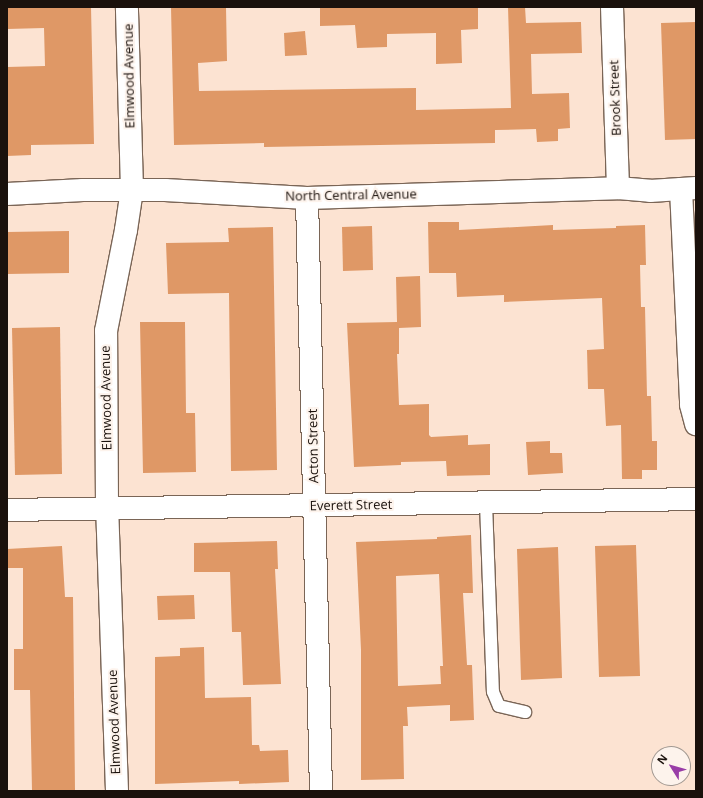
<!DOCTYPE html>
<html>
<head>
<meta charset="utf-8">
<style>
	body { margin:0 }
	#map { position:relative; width:703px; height:798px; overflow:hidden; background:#fce3d2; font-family:"Open Sans",sans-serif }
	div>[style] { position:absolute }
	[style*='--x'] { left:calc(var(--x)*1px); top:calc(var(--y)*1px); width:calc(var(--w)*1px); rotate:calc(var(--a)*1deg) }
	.building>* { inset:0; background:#df9866 }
	.roads { filter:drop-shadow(1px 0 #7a6556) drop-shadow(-1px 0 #7a6556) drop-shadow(0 1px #7a6556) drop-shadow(0 -1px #7a6556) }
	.service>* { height:12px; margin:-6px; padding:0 6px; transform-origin:6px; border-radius:6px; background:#fff }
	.minor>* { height:22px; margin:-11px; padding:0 11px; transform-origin:11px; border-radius:11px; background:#fff }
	span { translate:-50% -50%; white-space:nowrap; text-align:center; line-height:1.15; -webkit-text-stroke:4px #fdf3ec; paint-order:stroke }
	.street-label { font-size:13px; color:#1a110c }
	.frame { position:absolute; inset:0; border:8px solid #1a110c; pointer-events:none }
	.north { position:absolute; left:651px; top:746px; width:40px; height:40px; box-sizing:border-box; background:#fdf3ec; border:1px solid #a29992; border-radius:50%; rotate:307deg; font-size:11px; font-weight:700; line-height:16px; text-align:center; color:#1a110c }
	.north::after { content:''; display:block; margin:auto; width:14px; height:18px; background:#993da7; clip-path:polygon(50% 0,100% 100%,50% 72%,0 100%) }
</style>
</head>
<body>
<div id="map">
	<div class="building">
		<i style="clip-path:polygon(7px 7px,91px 7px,94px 144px,31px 145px,31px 155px,7px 156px,7px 67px,45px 66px,44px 28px,7px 29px)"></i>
		<i style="clip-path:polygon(171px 7px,226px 7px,227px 61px,198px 63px,199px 91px,416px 88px,416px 110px,511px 108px,508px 7px,525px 7px,526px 23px,581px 22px,582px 53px,531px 54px,532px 94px,569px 93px,570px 128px,558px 129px,558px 141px,537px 142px,536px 129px,495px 130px,495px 143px,264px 147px,264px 143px,174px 145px)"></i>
		<i style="clip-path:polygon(320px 7px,478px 7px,478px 29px,461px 30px,462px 63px,436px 64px,436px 33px,387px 34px,387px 47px,357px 48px,355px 25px,320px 26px)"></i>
		<i style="clip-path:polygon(696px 22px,696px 139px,665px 140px,661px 23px)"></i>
		<i style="clip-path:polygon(305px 31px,307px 55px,285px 56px,284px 33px)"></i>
		<i style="clip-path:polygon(428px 222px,459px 222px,459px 230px,553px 225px,553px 230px,616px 228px,616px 226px,645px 225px,646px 265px,640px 265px,641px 307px,645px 307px,647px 396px,651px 396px,652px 441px,657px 441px,657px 470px,642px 470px,642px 479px,622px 479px,621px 425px,606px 426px,604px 389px,588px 389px,587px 350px,604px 349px,602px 298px,504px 302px,504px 295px,457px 297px,456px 273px,429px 273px)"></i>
		<i style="clip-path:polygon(372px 226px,373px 270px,343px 271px,342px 227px)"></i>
		<i style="clip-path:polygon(273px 227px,277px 470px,231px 471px,229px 293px,168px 294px,166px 243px,229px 242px,228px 228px)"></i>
		<i style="clip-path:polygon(69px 231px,69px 273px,7px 274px,7px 232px)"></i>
		<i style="clip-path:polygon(420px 276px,421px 327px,399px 328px,399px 354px,397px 354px,399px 405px,429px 404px,429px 435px,431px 437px,468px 435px,468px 445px,490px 444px,490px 475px,447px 476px,446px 461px,401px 462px,401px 465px,354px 467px,347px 323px,397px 322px,396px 277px)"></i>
		<i style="clip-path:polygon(140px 322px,185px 322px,186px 413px,195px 413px,196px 472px,143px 473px)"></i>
		<i style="clip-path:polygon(60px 327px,62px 474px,15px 475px,12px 328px)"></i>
		<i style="clip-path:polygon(550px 441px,550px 453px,562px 453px,563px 473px,528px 475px,526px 442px)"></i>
		<i style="clip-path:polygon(evenodd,471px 535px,473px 593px,463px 593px,467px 665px,472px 665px,474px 720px,450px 721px,450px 705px,407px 707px,408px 726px,403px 726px,404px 779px,361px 780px,361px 650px,356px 542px,437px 539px,437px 537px,471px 535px,439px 574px,443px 666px,440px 666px,441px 684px,398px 686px,396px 576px,439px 574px)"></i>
		<i style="clip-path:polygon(277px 541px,278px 569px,275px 569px,281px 684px,243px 685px,241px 632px,232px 632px,230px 572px,194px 572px,194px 543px)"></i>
		<i style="clip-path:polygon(636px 545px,640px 676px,599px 677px,595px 546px)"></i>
		<i style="clip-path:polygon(62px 546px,65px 597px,73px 597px,75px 790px,32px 791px,30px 690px,14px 690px,14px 649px,23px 649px,23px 568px,7px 568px,7px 549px)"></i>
		<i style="clip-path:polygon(558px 547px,562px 678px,521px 680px,517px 549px)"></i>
		<i style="clip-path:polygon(194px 595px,195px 619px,158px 620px,157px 596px)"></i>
		<i style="clip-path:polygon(204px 647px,205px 698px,251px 697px,252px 745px,259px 745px,260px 751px,288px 750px,289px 782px,239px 784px,239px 781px,155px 784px,155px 657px,180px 656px,180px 648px)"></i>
	</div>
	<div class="roads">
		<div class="service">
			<i style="--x:486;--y:503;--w:189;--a:87.9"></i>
			<i style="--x:493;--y:692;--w:15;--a:67"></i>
			<i style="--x:499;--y:706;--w:27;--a:13"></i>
		</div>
		<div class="minor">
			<i style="--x:612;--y:7;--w:181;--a:88.1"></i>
			<i style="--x:681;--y:189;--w:216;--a:87.3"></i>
			<i style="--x:691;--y:405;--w:20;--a:75"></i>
			<i style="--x:7;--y:194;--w:76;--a:-3"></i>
			<i style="--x:83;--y:190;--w:82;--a:0"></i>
			<i style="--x:165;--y:190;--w:142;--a:3.2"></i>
			<i style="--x:307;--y:198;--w:311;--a:-1.8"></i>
			<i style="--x:618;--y:188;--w:32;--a:5"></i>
			<i style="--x:650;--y:191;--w:46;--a:-3.7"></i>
			<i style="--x:307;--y:198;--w:593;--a:88.65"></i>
			<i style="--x:7;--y:510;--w:689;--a:-0.91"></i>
			<i style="--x:117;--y:791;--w:283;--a:-92"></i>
			<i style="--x:107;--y:508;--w:177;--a:-90.3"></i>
			<i style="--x:106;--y:331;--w:103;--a:-78.8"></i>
			<i style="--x:126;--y:230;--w:40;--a:-81.5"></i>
			<i style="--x:132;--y:190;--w:183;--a:-91.6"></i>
		</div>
	</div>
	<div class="street-label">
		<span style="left:129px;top:76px;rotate:-91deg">Elmwood Avenue</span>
		<span style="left:615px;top:98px;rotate:-92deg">Brook Street</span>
		<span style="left:351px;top:195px;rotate:-1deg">North Central Avenue</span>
		<span style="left:106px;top:398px;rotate:-91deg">Elmwood Avenue</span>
		<span style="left:313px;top:446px;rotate:-91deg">Acton Street</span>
		<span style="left:351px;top:505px;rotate:-1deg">Everett Street</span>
		<span style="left:114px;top:722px;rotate:-92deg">Elmwood Avenue</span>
	</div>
	<div class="frame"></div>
	<div class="north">N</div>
</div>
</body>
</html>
